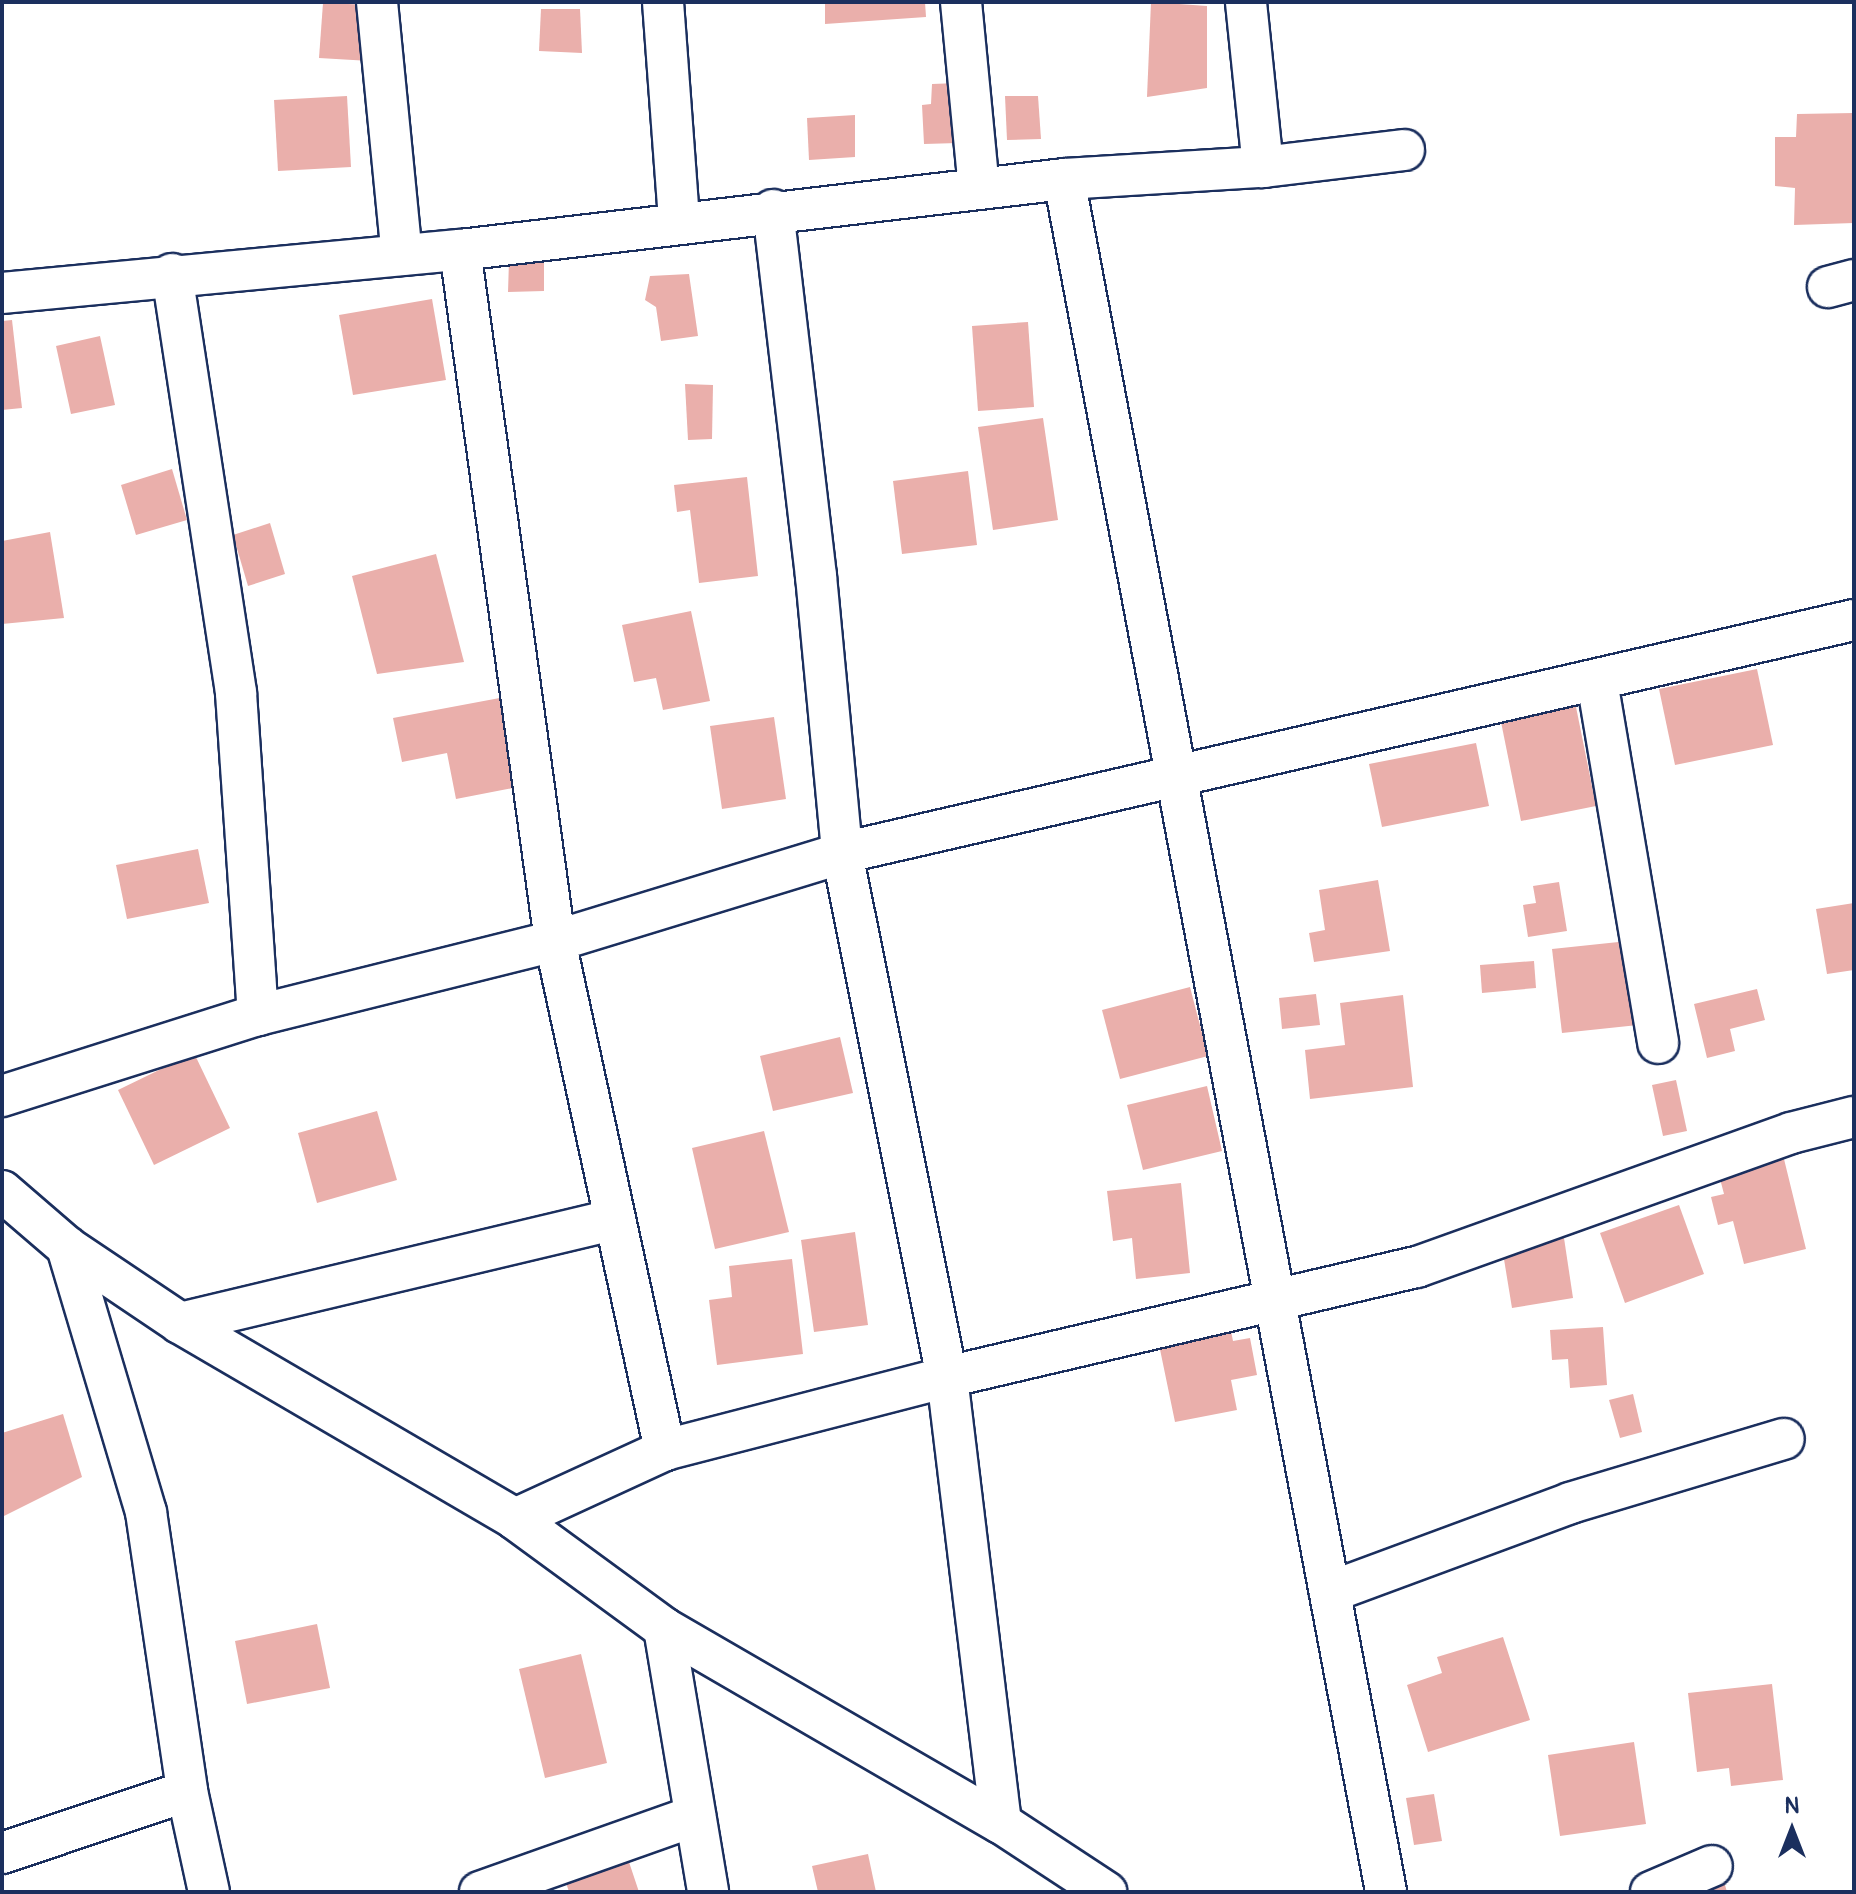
<!DOCTYPE html>
<html>
<head>
<meta charset="utf-8">
<style>
	body { margin:0 }
	#map { position:relative; width:1856px; height:1894px; overflow:hidden; background:#fff; font-family:Pangolin,sans-serif }
	div>[style] { position:absolute }
	[style*='--x'] { left:calc(var(--x)*1px); top:calc(var(--y)*1px); width:calc(var(--w)*1px); rotate:calc(var(--a)*1deg) }
	.building>* { inset:0; background:#eaafab }
	.roads { filter:drop-shadow(2px 0 #1b2f5e) drop-shadow(-2px 0 #1b2f5e) drop-shadow(0 2px #1b2f5e) drop-shadow(0 -2px #1b2f5e) }
	.minor>* { height:40px; margin:-20px; padding:0 20px; transform-origin:20px; border-radius:20px; background:#fff }
	span { translate:-50% -50%; white-space:nowrap; text-align:center; line-height:1.15; -webkit-text-stroke:6px #fff; paint-order:stroke }
	.frame { position:absolute; inset:0; border:4px solid #1b2f5e; pointer-events:none }
	.north { position:absolute; left:1752px; top:1790px; width:80px; height:80px; -webkit-text-stroke:6px #fff; paint-order:stroke; rotate:0deg; font-size:22px; font-weight:700; line-height:32px; text-align:center; color:#1b2f5e }
	.north::after { content:''; display:block; margin:auto; width:28px; height:36px; background:#1b2f5e; clip-path:polygon(50% 0,100% 100%,50% 72%,0 100%) }
</style>
</head>
<body>
<div id="map">
	<div class="building">
		<i style="clip-path:polygon(825px 2px,925px 2px,926px 17px,825px 24px)"></i>
		<i style="clip-path:polygon(1151px 2px,1207px 6px,1207px 88px,1147px 97px)"></i>
		<i style="clip-path:polygon(323px 3px,373px 5px,370px 61px,319px 58px)"></i>
		<i style="clip-path:polygon(541px 9px,580px 9px,582px 53px,539px 51px)"></i>
		<i style="clip-path:polygon(958px 83px,958px 143px,924px 144px,922px 105px,931px 104px,932px 84px)"></i>
		<i style="clip-path:polygon(347px 96px,351px 167px,278px 171px,274px 100px)"></i>
		<i style="clip-path:polygon(1005px 96px,1038px 96px,1041px 139px,1007px 140px)"></i>
		<i style="clip-path:polygon(1854px 113px,1854px 223px,1794px 225px,1795px 188px,1775px 186px,1775px 137px,1796px 137px,1797px 114px)"></i>
		<i style="clip-path:polygon(855px 115px,855px 157px,809px 160px,807px 118px)"></i>
		<i style="clip-path:polygon(544px 257px,544px 291px,508px 292px,509px 260px)"></i>
		<i style="clip-path:polygon(689px 274px,698px 336px,661px 341px,656px 307px,645px 300px,650px 276px)"></i>
		<i style="clip-path:polygon(432px 299px,446px 380px,353px 395px,339px 315px)"></i>
		<i style="clip-path:polygon(12px 320px,22px 408px,2px 410px,2px 321px)"></i>
		<i style="clip-path:polygon(1028px 322px,1034px 407px,978px 411px,972px 326px)"></i>
		<i style="clip-path:polygon(100px 336px,115px 405px,71px 414px,56px 346px)"></i>
		<i style="clip-path:polygon(685px 384px,713px 385px,712px 439px,688px 440px)"></i>
		<i style="clip-path:polygon(1043px 418px,1058px 520px,993px 530px,978px 427px)"></i>
		<i style="clip-path:polygon(172px 469px,187px 520px,136px 535px,121px 485px)"></i>
		<i style="clip-path:polygon(968px 471px,977px 545px,902px 554px,893px 481px)"></i>
		<i style="clip-path:polygon(747px 477px,758px 576px,699px 583px,690px 510px,677px 512px,674px 485px)"></i>
		<i style="clip-path:polygon(270px 523px,285px 574px,248px 586px,233px 535px)"></i>
		<i style="clip-path:polygon(50px 532px,64px 618px,2px 624px,2px 541px)"></i>
		<i style="clip-path:polygon(436px 554px,464px 662px,377px 674px,352px 576px)"></i>
		<i style="clip-path:polygon(691px 611px,710px 701px,663px 710px,656px 678px,634px 682px,622px 625px)"></i>
		<i style="clip-path:polygon(1757px 669px,1773px 745px,1675px 765px,1659px 689px)"></i>
		<i style="clip-path:polygon(505px 697px,523px 786px,456px 799px,447px 753px,402px 762px,393px 718px)"></i>
		<i style="clip-path:polygon(1574px 697px,1596px 806px,1521px 821px,1499px 712px)"></i>
		<i style="clip-path:polygon(774px 717px,786px 799px,722px 809px,710px 726px)"></i>
		<i style="clip-path:polygon(1476px 743px,1489px 806px,1382px 827px,1369px 764px)"></i>
		<i style="clip-path:polygon(198px 849px,209px 903px,127px 919px,116px 865px)"></i>
		<i style="clip-path:polygon(1378px 880px,1390px 951px,1314px 962px,1309px 933px,1325px 930px,1319px 890px)"></i>
		<i style="clip-path:polygon(1559px 882px,1567px 931px,1528px 937px,1523px 905px,1536px 903px,1533px 886px)"></i>
		<i style="clip-path:polygon(1854px 903px,1854px 970px,1827px 974px,1816px 909px)"></i>
		<i style="clip-path:polygon(1628px 941px,1638px 1025px,1562px 1033px,1552px 949px)"></i>
		<i style="clip-path:polygon(1534px 961px,1536px 988px,1482px 993px,1480px 965px)"></i>
		<i style="clip-path:polygon(1190px 987px,1208px 1056px,1120px 1079px,1102px 1010px)"></i>
		<i style="clip-path:polygon(1757px 989px,1765px 1020px,1730px 1029px,1735px 1051px,1707px 1058px,1694px 1004px)"></i>
		<i style="clip-path:polygon(1316px 994px,1320px 1025px,1282px 1029px,1279px 998px)"></i>
		<i style="clip-path:polygon(1403px 995px,1413px 1087px,1310px 1099px,1305px 1050px,1345px 1045px,1340px 1003px)"></i>
		<i style="clip-path:polygon(840px 1037px,853px 1093px,773px 1111px,760px 1056px)"></i>
		<i style="clip-path:polygon(194px 1053px,230px 1128px,154px 1165px,118px 1090px)"></i>
		<i style="clip-path:polygon(1676px 1080px,1687px 1131px,1663px 1136px,1652px 1085px)"></i>
		<i style="clip-path:polygon(1207px 1086px,1222px 1151px,1143px 1170px,1127px 1105px)"></i>
		<i style="clip-path:polygon(377px 1111px,397px 1180px,317px 1203px,298px 1133px)"></i>
		<i style="clip-path:polygon(764px 1131px,789px 1232px,715px 1249px,692px 1148px)"></i>
		<i style="clip-path:polygon(1784px 1159px,1806px 1249px,1744px 1264px,1733px 1221px,1718px 1225px,1711px 1197px,1724px 1194px,1719px 1175px)"></i>
		<i style="clip-path:polygon(1181px 1183px,1190px 1273px,1136px 1279px,1132px 1238px,1113px 1241px,1107px 1191px)"></i>
		<i style="clip-path:polygon(1679px 1205px,1704px 1274px,1625px 1303px,1600px 1233px)"></i>
		<i style="clip-path:polygon(855px 1232px,868px 1325px,814px 1332px,801px 1240px)"></i>
		<i style="clip-path:polygon(1564px 1238px,1573px 1298px,1512px 1308px,1502px 1247px)"></i>
		<i style="clip-path:polygon(792px 1259px,803px 1354px,717px 1365px,709px 1300px,732px 1297px,729px 1266px)"></i>
		<i style="clip-path:polygon(1228px 1316px,1233px 1341px,1250px 1338px,1257px 1375px,1231px 1380px,1237px 1410px,1175px 1422px,1156px 1330px)"></i>
		<i style="clip-path:polygon(1603px 1327px,1607px 1385px,1570px 1388px,1568px 1359px,1552px 1360px,1550px 1330px)"></i>
		<i style="clip-path:polygon(1633px 1394px,1642px 1432px,1620px 1438px,1609px 1400px)"></i>
		<i style="clip-path:polygon(63px 1414px,82px 1477px,2px 1517px,2px 1433px)"></i>
		<i style="clip-path:polygon(317px 1624px,330px 1688px,247px 1704px,235px 1641px)"></i>
		<i style="clip-path:polygon(1503px 1637px,1530px 1720px,1428px 1752px,1407px 1685px,1442px 1673px,1437px 1657px)"></i>
		<i style="clip-path:polygon(581px 1654px,607px 1763px,545px 1778px,519px 1669px)"></i>
		<i style="clip-path:polygon(1772px 1684px,1783px 1780px,1731px 1786px,1729px 1768px,1697px 1772px,1688px 1693px)"></i>
		<i style="clip-path:polygon(1634px 1742px,1646px 1824px,1560px 1836px,1548px 1755px)"></i>
		<i style="clip-path:polygon(1434px 1794px,1442px 1841px,1414px 1845px,1406px 1798px)"></i>
		<i style="clip-path:polygon(625px 1850px,639px 1892px,569px 1892px,562px 1870px)"></i>
		<i style="clip-path:polygon(868px 1854px,876px 1892px,818px 1892px,812px 1866px)"></i>
		<i style="clip-path:polygon(1723px 1878px,1727px 1892px,1682px 1892px)"></i>
	</div>
	<div class="roads">
		<div class="minor">
			<i style="--x:377;--y:2;--w:254;--a:84.4"></i>
			<i style="--x:663;--y:2;--w:221;--a:85.8"></i>
			<i style="--x:961;--y:2;--w:187;--a:84.5"></i>
			<i style="--x:1263;--y:167;--w:142;--a:-6.9"></i>
			<i style="--x:1064;--y:179;--w:1743;--a:79.35"></i>
			<i style="--x:773;--y:210;--w:369;--a:83.3"></i>
			<i style="--x:816;--y:576;--w:278;--a:84.6"></i>
			<i style="--x:842;--y:853;--w:534;--a:78.67"></i>
			<i style="--x:947;--y:1377;--w:449;--a:83.1"></i>
			<i style="--x:460;--y:250;--w:697;--a:82.17"></i>
			<i style="--x:555;--y:941;--w:521;--a:77.81"></i>
			<i style="--x:172;--y:274;--w:424;--a:81.3"></i>
			<i style="--x:236;--y:693;--w:323;--a:86.1"></i>
			<i style="--x:1828;--y:287;--w:27;--a:-15"></i>
			<i style="--x:2;--y:293;--w:460;--a:-5.4"></i>
			<i style="--x:460;--y:250;--w:608;--a:-6.7"></i>
			<i style="--x:1064;--y:179;--w:199;--a:-3.5"></i>
			<i style="--x:1263;--y:167;--w:166;--a:-95.9"></i>
			<i style="--x:1597;--y:681;--w:367;--a:80.4"></i>
			<i style="--x:2;--y:1096;--w:269;--a:-17.6"></i>
			<i style="--x:258;--y:1015;--w:306;--a:-14"></i>
			<i style="--x:555;--y:941;--w:300;--a:-17"></i>
			<i style="--x:842;--y:853;--w:1038;--a:-12.97"></i>
			<i style="--x:2;--y:1191;--w:86;--a:40.7"></i>
			<i style="--x:67;--y:1247;--w:136;--a:33.9"></i>
			<i style="--x:180;--y:1323;--w:388;--a:30.3"></i>
			<i style="--x:515;--y:1519;--w:185;--a:36.2"></i>
			<i style="--x:664;--y:1628;--w:389;--a:30.1"></i>
			<i style="--x:1001;--y:1823;--w:126;--a:33.3"></i>
			<i style="--x:67;--y:1247;--w:277;--a:73.4"></i>
			<i style="--x:146;--y:1512;--w:282;--a:81.6"></i>
			<i style="--x:187;--y:1791;--w:103;--a:77.7"></i>
			<i style="--x:180;--y:1323;--w:447;--a:-13.4"></i>
			<i style="--x:515;--y:1519;--w:165;--a:-24.7"></i>
			<i style="--x:665;--y:1450;--w:291;--a:-14.5"></i>
			<i style="--x:947;--y:1377;--w:483;--a:-13.2"></i>
			<i style="--x:1417;--y:1267;--w:397;--a:-19.7"></i>
			<i style="--x:1791;--y:1133;--w:65;--a:-14.3"></i>
			<i style="--x:1330;--y:1592;--w:256;--a:-20.3"></i>
			<i style="--x:1570;--y:1503;--w:223;--a:-16.7"></i>
			<i style="--x:664;--y:1628;--w:268;--a:80.5"></i>
			<i style="--x:2;--y:1853;--w:195;--a:-18.5"></i>
			<i style="--x:480;--y:1892;--w:228;--a:-19.5"></i>
			<i style="--x:1651;--y:1892;--w:66;--a:-23.1"></i>
		</div>
	</div>
	<div class="frame"></div>
	<div class="north">N</div>
</div>
</body>
</html>
